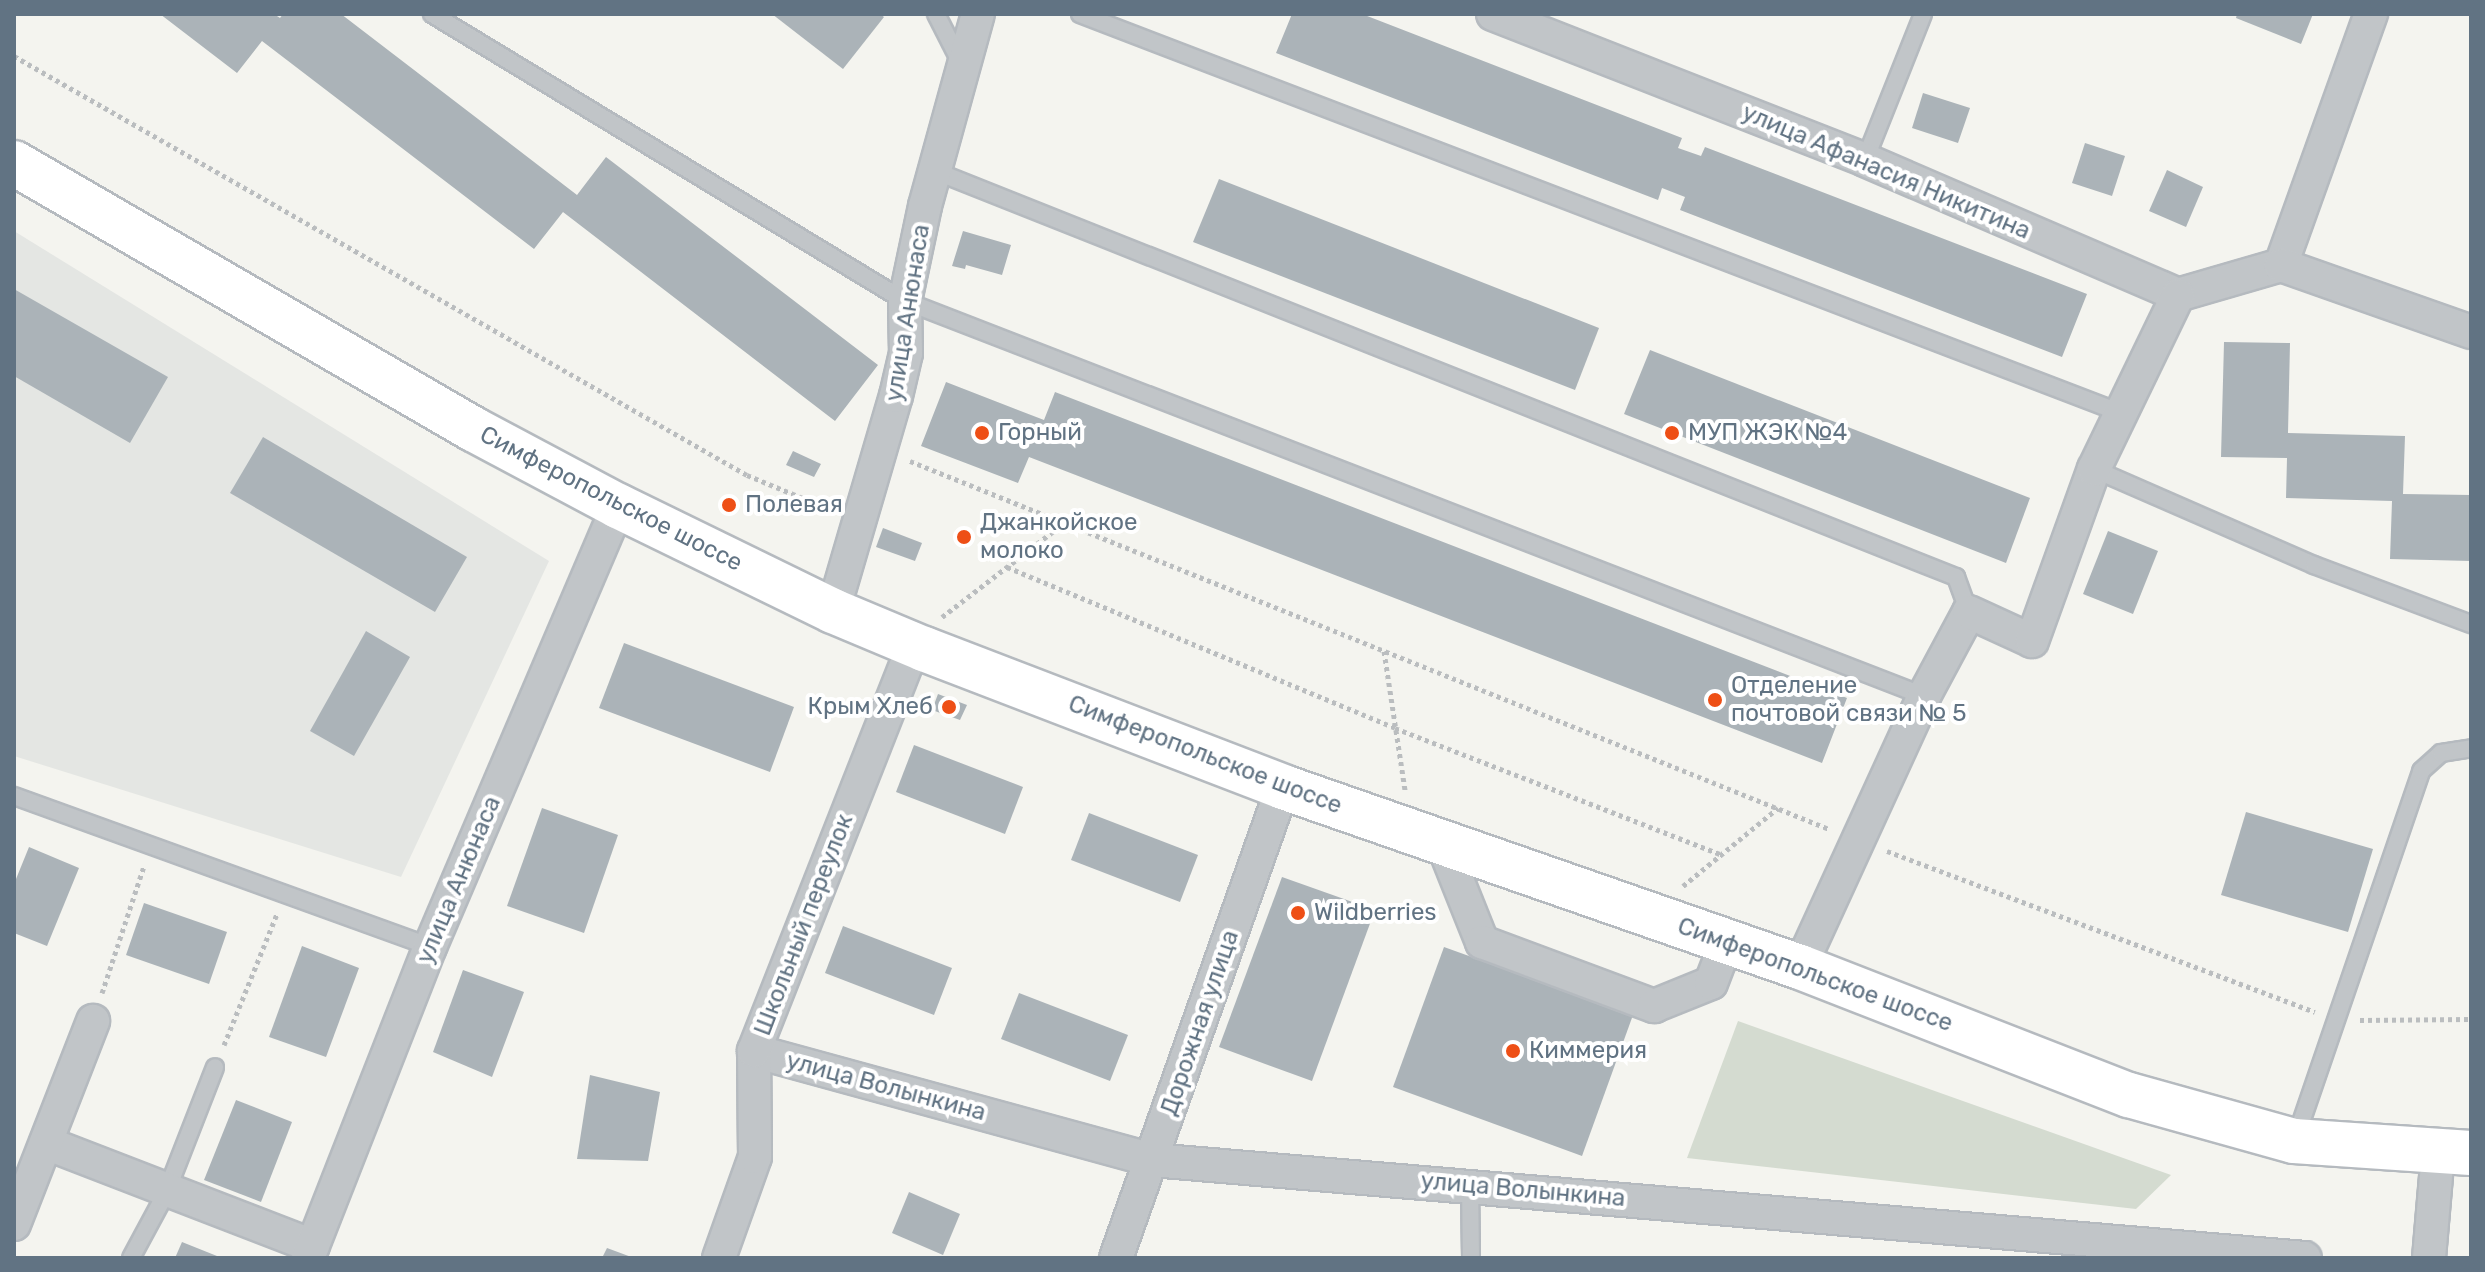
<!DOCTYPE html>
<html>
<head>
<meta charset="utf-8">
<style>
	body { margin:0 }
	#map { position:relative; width:2485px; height:1272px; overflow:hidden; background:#f4f4ef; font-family:Rubik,sans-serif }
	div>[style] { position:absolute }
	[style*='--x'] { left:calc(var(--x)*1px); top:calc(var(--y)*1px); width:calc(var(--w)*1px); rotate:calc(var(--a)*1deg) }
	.built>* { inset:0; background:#e4e6e3 }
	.green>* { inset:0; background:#d4dbd0 }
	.building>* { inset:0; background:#abb3b8 }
	.path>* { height:5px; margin-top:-2.5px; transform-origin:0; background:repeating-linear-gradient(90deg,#babdbf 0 4px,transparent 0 8px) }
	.roads { filter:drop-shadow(2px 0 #b5babf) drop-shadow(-2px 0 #b5babf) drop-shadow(0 2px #b5babf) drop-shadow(0 -2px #b5babf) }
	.lane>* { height:16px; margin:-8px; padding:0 8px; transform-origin:8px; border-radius:8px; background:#c1c5c8 }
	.street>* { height:32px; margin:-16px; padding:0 16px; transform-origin:16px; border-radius:16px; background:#c1c5c8 }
	.secondary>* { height:44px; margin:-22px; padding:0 22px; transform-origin:22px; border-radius:22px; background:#fff }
	.dots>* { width:22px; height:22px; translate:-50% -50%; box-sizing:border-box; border:4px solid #fff; border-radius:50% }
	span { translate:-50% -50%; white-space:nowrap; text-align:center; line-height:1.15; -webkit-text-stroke:8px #fff; paint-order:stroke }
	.street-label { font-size:24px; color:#617383 }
	.poi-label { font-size:24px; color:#617383 }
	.left { translate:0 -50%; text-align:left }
	.right { translate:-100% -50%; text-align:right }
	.frame { position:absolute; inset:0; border:16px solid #617383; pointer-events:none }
</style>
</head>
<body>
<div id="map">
	<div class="built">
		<i style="clip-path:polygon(14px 231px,549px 561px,401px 877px,14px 756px)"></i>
	</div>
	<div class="green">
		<i style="clip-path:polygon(1738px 1021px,2171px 1175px,2136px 1209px,1687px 1158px)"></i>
	</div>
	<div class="building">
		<i style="clip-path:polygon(160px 14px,274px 14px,280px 18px,283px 14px,341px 14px,577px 195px,606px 157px,878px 365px,835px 421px,563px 212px,534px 249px,262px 41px,237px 73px)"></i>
		<i style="clip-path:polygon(772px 14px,880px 14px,884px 17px,843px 69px)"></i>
		<i style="clip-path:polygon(1292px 14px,1362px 14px,1682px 138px,1678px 148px,1701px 156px,1705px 147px,2087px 294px,2062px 357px,1680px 210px,1685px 197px,1662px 188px,1658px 200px,1276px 53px)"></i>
		<i style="clip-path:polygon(2237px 14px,2313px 14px,2301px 44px,2236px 18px)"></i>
		<i style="clip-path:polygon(1923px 93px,1970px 108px,1958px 143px,1912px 128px)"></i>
		<i style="clip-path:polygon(2085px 143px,2125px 156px,2112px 196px,2072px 183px)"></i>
		<i style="clip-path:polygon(2167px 170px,2203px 187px,2186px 227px,2149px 211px)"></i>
		<i style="clip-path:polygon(1219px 179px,1599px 328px,1575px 390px,1193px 242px)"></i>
		<i style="clip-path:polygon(963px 231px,1011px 245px,1002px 275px,966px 265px,965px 269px,952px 266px)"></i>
		<i style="clip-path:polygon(14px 289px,168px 377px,130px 443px,14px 376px)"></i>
		<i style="clip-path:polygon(2224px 342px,2290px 343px,2288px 433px,2405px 436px,2403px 494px,2471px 495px,2471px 561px,2390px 559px,2392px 501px,2286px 498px,2287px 458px,2221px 457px)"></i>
		<i style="clip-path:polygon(1650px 350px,2030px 498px,2006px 563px,1624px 414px)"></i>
		<i style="clip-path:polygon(946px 382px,1044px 420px,1055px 392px,1847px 698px,1822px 763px,1029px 457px,1018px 483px,921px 446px)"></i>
		<i style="clip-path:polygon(263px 437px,467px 557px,435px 612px,230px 493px)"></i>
		<i style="clip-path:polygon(793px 451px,821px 464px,814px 477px,786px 465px)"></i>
		<i style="clip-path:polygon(961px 527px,972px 532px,966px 548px,956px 543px)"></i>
		<i style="clip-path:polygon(883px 528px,922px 543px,915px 561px,876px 547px)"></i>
		<i style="clip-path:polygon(2108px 531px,2158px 551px,2133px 614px,2083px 594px)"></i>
		<i style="clip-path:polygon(366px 631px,410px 657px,354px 756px,310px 731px)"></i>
		<i style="clip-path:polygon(624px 643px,794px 707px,770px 772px,599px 708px)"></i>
		<i style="clip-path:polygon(938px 694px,967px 705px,960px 720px,932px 710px)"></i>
		<i style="clip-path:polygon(914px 745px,1023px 787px,1005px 834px,896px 792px)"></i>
		<i style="clip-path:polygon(542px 808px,618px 835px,584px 933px,507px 906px)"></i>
		<i style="clip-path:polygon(2246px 812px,2373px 849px,2348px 932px,2221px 895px)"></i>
		<i style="clip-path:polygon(1089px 813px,1198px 855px,1180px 902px,1071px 860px)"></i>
		<i style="clip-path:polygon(29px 847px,79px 868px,47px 946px,14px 933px,14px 884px)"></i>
		<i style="clip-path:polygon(1282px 877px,1375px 910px,1312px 1081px,1219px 1047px)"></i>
		<i style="clip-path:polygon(144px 903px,227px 932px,209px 984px,126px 955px)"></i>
		<i style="clip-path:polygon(843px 926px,952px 968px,934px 1015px,825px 973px)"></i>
		<i style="clip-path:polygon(302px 946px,359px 968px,326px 1057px,269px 1037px)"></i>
		<i style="clip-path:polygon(1444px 947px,1633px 1015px,1582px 1156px,1393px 1087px)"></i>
		<i style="clip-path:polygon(463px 970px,524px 992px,492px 1077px,433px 1052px)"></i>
		<i style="clip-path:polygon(1019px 993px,1128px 1035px,1110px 1081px,1001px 1039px)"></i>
		<i style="clip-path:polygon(590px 1075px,660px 1092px,648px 1161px,577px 1159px)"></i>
		<i style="clip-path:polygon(236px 1100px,292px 1122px,261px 1202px,204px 1180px)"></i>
		<i style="clip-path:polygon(909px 1192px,960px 1214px,943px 1255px,892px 1233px)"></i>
		<i style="clip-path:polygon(182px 1242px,222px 1258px,175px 1258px)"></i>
		<i style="clip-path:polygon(607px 1248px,634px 1258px,602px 1258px)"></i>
	</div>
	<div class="path">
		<i style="--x:14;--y:56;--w:844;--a:29.75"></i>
		<i style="--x:747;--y:475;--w:92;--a:22.4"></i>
		<i style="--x:910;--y:461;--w:990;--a:21.82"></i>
		<i style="--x:1007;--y:567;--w:420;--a:22.5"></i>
		<i style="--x:1395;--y:728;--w:351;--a:21.2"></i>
		<i style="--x:942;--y:617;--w:154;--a:-37.6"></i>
		<i style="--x:1384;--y:651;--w:141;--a:81.4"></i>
		<i style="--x:1887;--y:851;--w:457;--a:20.6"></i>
		<i style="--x:1683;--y:886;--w:123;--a:-39.4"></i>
		<i style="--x:102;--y:993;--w:134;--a:-71.7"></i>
		<i style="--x:2360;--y:1020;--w:111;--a:-0.5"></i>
		<i style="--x:224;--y:1045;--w:141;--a:-68"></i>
	</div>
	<div class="roads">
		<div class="lane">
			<i style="--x:432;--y:14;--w:553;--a:31.25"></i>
			<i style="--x:905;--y:301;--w:1093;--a:21.19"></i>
			<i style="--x:936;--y:14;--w:55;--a:63"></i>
			<i style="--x:1080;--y:14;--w:1115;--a:20.97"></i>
			<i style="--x:1865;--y:160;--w:157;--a:-68.3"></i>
			<i style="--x:935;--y:171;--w:1099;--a:21.69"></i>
			<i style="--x:1956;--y:577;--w:37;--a:70"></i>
			<i style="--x:2094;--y:469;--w:240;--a:23.6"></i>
			<i style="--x:2314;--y:565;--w:168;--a:20.6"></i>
			<i style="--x:14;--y:796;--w:443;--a:19.9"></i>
			<i style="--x:2295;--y:1140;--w:390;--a:-71.1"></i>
			<i style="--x:2421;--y:771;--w:27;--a:-42"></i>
			<i style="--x:2441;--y:753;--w:30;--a:-9"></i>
			<i style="--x:1470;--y:1185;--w:73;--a:89.2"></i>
			<i style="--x:131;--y:1258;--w:74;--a:-61.7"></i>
			<i style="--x:166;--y:1193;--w:135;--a:-68.7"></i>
		</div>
		<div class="street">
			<i style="--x:1493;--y:14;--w:400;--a:21.4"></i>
			<i style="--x:1865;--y:160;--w:341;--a:23.3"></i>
			<i style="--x:2178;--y:295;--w:107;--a:-16.2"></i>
			<i style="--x:2281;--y:265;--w:267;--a:-70.3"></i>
			<i style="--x:2281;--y:265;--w:201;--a:19.4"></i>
			<i style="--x:833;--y:611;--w:224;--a:-73.7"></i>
			<i style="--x:896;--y:396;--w:44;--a:-76.9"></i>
			<i style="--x:906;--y:353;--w:52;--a:-91.1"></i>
			<i style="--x:905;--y:301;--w:97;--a:-78.1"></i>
			<i style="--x:925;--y:206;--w:199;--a:-74.6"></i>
			<i style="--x:1442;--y:842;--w:108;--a:68.2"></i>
			<i style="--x:1482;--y:942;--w:184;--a:20.4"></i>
			<i style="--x:1654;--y:1006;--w:61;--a:-22"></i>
			<i style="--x:1711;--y:983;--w:45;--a:-69.1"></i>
			<i style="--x:1800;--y:967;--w:298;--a:-65.4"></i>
			<i style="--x:1924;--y:696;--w:95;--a:-61.8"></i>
			<i style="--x:1969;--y:612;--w:69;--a:24.7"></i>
			<i style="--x:2032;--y:641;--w:183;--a:-70.2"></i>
			<i style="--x:2094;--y:469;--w:193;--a:-64.2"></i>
			<i style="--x:754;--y:1051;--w:413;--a:15.3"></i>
			<i style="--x:1152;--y:1160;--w:1157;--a:4.86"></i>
			<i style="--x:46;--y:1143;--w:286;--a:21.1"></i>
			<i style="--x:14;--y:1224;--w:218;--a:-68.7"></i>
			<i style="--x:308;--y:1258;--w:334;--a:-68.6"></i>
			<i style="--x:430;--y:947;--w:479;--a:-66.9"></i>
			<i style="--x:719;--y:1258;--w:107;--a:-70.4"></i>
			<i style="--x:755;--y:1157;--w:106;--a:-90.5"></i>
			<i style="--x:754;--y:1051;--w:436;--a:-68.5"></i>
			<i style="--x:1116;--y:1258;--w:500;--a:-70.5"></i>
			<i style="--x:2429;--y:1258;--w:105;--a:-85.1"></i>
		</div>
		<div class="secondary">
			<i style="--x:14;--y:163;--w:531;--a:30.09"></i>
			<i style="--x:473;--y:429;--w:164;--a:28"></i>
			<i style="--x:618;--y:506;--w:239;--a:26"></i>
			<i style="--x:833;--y:611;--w:99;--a:22.7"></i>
			<i style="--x:924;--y:649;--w:385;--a:21"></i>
			<i style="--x:1283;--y:787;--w:547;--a:19.2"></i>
			<i style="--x:1800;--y:967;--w:353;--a:21.3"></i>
			<i style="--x:2129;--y:1095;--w:171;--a:15.6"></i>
			<i style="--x:2294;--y:1141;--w:177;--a:3.9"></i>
		</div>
	</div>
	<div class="dots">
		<i style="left:982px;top:433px;background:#ee4f16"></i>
		<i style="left:1672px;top:433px;background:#ee4f16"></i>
		<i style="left:729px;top:505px;background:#ee4f16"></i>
		<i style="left:964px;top:537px;background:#ee4f16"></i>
		<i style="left:1715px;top:700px;background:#ee4f16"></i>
		<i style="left:949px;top:707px;background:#ee4f16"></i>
		<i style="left:1298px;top:913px;background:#ee4f16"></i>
		<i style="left:1513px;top:1051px;background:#ee4f16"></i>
	</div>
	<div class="street-label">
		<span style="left:1886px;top:172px;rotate:23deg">улица Афанасия Никитина</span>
		<span style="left:908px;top:313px;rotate:-81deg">улица Анюнаса</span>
		<span style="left:611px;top:499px;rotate:27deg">Симферопольское шоссе</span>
		<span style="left:1205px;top:755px;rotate:21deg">Симферопольское шоссе</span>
		<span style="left:459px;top:880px;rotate:-67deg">улица Анюнаса</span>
		<span style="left:804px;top:925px;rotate:-69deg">Школьный переулок</span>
		<span style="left:1815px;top:975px;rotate:20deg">Симферопольское шоссе</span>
		<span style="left:1200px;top:1023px;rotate:-71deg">Дорожная улица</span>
		<span style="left:886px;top:1087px;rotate:15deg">улица Волынкина</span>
		<span style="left:1523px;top:1190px;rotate:5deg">улица Волынкина</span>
	</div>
	<div class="poi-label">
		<span class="left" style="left:998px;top:433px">Горный</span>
		<span class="left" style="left:1688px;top:433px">МУП ЖЭК №4</span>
		<span class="left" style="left:745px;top:505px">Полевая</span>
		<span class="left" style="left:980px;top:537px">Джанкойское<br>молоко</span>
		<span class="left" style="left:1731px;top:700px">Отделение<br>почтовой связи № 5</span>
		<span class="right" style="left:933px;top:707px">Крым Хлеб</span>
		<span class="left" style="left:1314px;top:913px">Wildberries</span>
		<span class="left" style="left:1529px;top:1051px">Киммерия</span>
	</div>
	<div class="frame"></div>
</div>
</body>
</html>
